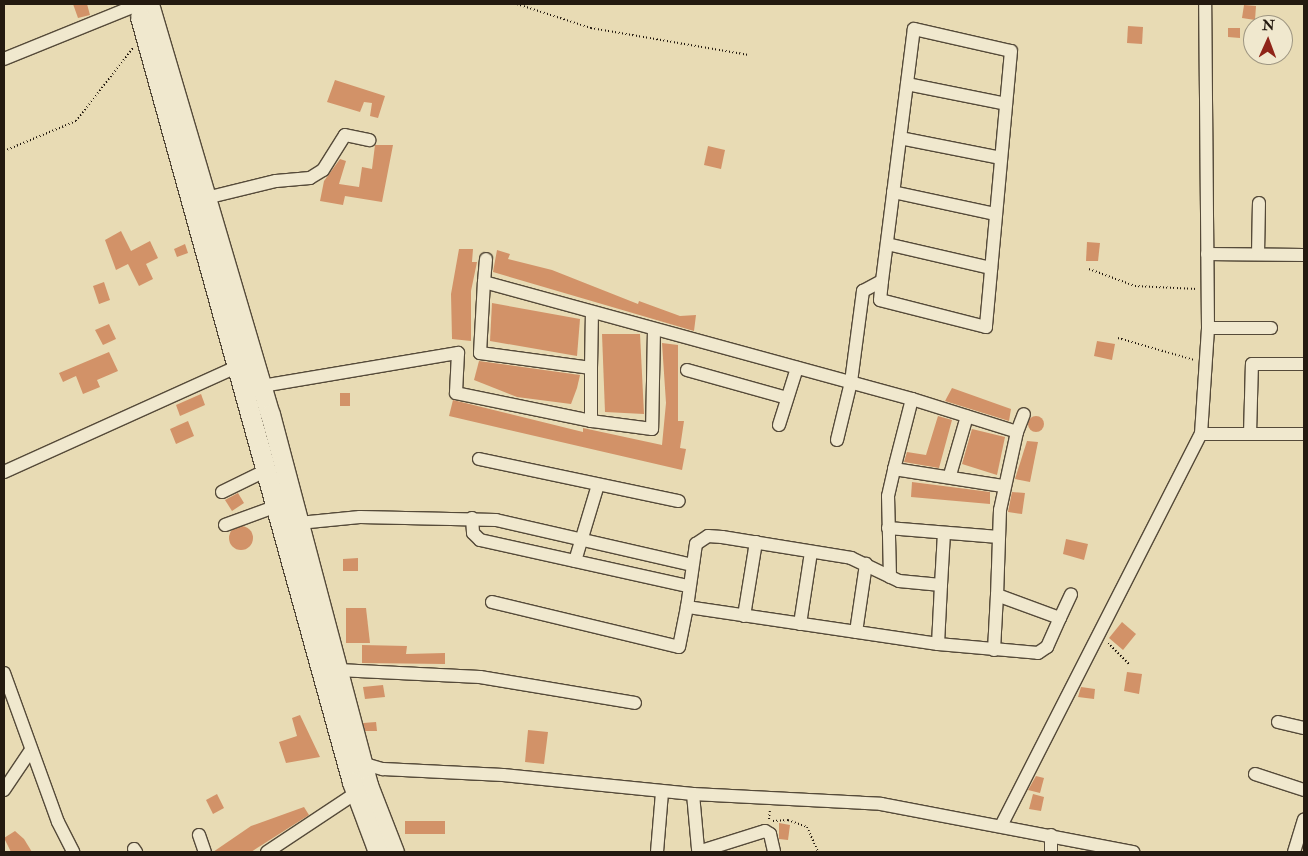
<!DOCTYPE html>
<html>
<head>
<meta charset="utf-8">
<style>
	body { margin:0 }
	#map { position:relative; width:1308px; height:856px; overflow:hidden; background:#e8dbb4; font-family:"IM FELL Double Pica",serif }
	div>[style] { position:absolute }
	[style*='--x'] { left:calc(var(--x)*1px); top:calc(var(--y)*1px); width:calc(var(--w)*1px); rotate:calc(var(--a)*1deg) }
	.building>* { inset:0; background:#d29268 }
	.round { border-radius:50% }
	.path>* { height:2px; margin-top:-1px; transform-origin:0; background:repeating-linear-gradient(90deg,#241a10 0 1px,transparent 0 3.5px) }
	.roads { filter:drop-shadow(1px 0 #554a39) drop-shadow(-1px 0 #554a39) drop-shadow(0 1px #554a39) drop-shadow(0 -1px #554a39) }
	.street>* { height:12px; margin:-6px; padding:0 6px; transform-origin:6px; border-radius:6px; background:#f0e8ce }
	.secondary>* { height:19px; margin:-9.5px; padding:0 9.5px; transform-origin:9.5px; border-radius:9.5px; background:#f0e8ce }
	span { translate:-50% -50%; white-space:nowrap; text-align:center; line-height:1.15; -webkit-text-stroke:5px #f0e8ce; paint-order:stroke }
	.frame { position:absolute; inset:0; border:5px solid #241a10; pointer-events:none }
	.north { position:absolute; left:1243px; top:15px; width:50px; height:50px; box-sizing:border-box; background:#f0e8ce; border:1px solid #9e9682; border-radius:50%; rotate:2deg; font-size:14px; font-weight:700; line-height:20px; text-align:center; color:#241a10 }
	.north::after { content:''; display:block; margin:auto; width:18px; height:22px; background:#8f2418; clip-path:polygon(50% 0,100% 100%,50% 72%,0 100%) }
</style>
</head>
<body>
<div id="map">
	<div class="building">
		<i style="clip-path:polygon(73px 4px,87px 4px,90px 15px,78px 18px)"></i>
		<i style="clip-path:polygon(1244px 5px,1256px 6px,1255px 20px,1242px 18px)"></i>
		<i style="clip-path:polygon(1128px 26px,1143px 27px,1142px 44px,1127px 43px)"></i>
		<i style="clip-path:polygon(1228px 28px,1240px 28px,1240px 38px,1228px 37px)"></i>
		<i style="clip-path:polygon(335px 80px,385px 96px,378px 118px,370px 116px,372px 103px,364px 102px,360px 112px,327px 102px)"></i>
		<i style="clip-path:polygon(375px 145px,393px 145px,382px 202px,345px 196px,343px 205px,320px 201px,324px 181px,340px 159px,346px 161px,339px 184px,359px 187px,362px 167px,372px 169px)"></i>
		<i style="clip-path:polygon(708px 146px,725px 150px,721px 169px,704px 165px)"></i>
		<i style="clip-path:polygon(121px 231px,131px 251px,150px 241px,158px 258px,146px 264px,153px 279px,139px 286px,128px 264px,116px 270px,105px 240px)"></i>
		<i style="clip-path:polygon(1087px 242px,1100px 243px,1098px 261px,1086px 261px)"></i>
		<i style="clip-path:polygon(185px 244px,188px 253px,177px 257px,174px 249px)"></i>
		<i style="clip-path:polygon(459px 249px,473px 249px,472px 262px,477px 262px,471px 291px,471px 341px,452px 339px,451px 294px)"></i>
		<i style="clip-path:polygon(497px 250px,510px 254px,508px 259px,552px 270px,638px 304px,639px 301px,680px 316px,696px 315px,694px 331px,493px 272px)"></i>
		<i style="clip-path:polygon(104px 282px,110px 300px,99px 304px,93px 286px)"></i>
		<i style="clip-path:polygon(492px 303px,580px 319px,577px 356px,490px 341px)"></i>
		<i style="clip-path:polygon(109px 324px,116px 339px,103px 345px,95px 330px)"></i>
		<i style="clip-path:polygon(602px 334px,640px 334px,644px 414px,605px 412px)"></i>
		<i style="clip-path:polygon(1097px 341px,1115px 344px,1112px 360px,1094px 356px)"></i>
		<i style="clip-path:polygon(662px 343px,678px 345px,678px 421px,684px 421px,680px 448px,686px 449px,682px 470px,449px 416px,453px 400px,583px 432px,583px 428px,662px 445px,666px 403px)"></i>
		<i style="clip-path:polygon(109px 352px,118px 371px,97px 380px,100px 387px,83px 394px,76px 376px,63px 382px,59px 373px)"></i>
		<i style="clip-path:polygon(479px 361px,580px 375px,577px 388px,571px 404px,517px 397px,474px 380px)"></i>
		<i style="clip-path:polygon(952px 388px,1011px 409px,1009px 421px,945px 401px)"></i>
		<i style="clip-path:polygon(340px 393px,350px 393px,350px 406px,340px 406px)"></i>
		<i style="clip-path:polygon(201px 394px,205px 405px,180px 416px,176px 405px)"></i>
		<i class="round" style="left:1028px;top:416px;width:16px;height:16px"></i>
		<i style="clip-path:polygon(938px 416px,952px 420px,939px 468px,904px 462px,907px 452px,926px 455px)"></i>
		<i style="clip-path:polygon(188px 421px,194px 436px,176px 444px,170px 429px)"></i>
		<i style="clip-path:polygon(972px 429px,1005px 437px,997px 475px,962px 464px)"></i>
		<i style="clip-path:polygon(1027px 441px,1038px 442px,1030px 482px,1015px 479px)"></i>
		<i style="clip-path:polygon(912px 482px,990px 492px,990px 504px,911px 497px)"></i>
		<i style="clip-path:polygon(1012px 492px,1025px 493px,1022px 514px,1008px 512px)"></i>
		<i style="clip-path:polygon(238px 493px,244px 503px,232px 511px,225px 500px)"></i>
		<i class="round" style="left:229px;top:526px;width:24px;height:24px"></i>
		<i style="clip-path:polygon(1066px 539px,1088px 544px,1084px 560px,1063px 554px)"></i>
		<i style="clip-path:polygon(358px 558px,358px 571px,343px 571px,343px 559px)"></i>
		<i style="clip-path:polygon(346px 608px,366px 608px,370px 643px,346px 643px)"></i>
		<i style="clip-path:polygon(1122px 622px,1136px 634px,1123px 650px,1109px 638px)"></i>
		<i style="clip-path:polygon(362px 645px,407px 646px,406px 654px,445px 653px,445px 664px,362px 663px)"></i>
		<i style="clip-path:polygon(1127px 672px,1142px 674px,1139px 694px,1124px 691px)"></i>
		<i style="clip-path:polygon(383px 685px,385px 697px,365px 699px,363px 687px)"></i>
		<i style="clip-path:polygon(1081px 687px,1095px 689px,1094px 699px,1078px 697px)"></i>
		<i style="clip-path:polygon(300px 715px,320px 757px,286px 763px,279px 742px,297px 736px,292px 718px)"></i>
		<i style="clip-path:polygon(376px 722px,377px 731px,365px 731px,363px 723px)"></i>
		<i style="clip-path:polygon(528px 730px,548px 732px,544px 764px,525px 762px)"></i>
		<i style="clip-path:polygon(1036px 776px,1044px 778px,1040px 793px,1028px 790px)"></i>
		<i style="clip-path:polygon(217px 794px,224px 808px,213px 814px,206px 800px)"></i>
		<i style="clip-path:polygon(1033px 794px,1044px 797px,1041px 811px,1029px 809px)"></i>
		<i style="clip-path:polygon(304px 807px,309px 815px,251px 852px,213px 852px,251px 826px)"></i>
		<i style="clip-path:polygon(405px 821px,445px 821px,445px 834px,405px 834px)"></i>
		<i style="clip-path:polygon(779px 823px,790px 825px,788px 840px,779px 839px)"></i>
		<i style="clip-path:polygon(15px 831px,24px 839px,32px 852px,11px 852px,4px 838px)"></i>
	</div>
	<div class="path">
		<i style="--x:517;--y:4;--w:78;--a:18"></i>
		<i style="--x:591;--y:28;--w:160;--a:9.7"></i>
		<i style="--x:4;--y:151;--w:78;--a:-22.6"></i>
		<i style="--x:76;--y:121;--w:93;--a:-52"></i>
		<i style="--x:1089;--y:269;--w:49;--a:20.3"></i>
		<i style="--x:1135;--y:286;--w:62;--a:2.8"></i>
		<i style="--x:1118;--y:338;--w:79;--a:16.1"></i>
		<i style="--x:1108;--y:643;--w:30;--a:45"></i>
		<i style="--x:769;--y:819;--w:10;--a:-84"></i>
		<i style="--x:773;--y:821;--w:15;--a:-4"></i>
		<i style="--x:788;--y:820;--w:20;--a:20"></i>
		<i style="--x:807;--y:827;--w:27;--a:66"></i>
	</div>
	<div class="roads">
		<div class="street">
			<i style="--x:4;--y:59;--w:144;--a:-22.1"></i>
			<i style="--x:907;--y:84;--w:101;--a:11.4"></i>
			<i style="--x:900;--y:138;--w:103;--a:11.2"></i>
			<i style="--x:893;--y:192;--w:105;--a:12.1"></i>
			<i style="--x:206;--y:198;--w:72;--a:-13.7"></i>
			<i style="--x:276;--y:181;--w:34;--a:-5"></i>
			<i style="--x:310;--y:178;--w:15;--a:-32"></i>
			<i style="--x:323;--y:170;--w:41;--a:-57.8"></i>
			<i style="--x:345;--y:135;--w:25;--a:12"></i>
			<i style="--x:887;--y:244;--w:107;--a:13"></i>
			<i style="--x:1207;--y:254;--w:97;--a:0.6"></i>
			<i style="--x:1258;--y:254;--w:51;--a:-88.9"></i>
			<i style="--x:484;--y:282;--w:23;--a:-85"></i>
			<i style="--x:1208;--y:328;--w:63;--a:0"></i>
			<i style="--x:654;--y:329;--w:100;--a:91.1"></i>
			<i style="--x:652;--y:429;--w:62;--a:-172.5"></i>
			<i style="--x:591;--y:421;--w:53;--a:-90"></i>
			<i style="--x:591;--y:368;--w:112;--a:-172.3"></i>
			<i style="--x:480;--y:353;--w:71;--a:-86.8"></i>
			<i style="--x:484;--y:282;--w:444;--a:15.3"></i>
			<i style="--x:912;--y:399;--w:110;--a:17.4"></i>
			<i style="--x:1017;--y:432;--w:80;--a:102.3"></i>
			<i style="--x:1000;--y:510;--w:85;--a:92"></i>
			<i style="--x:997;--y:595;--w:67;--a:20.1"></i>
			<i style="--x:1060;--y:618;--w:26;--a:-65"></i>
			<i style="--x:591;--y:368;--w:56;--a:-89"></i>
			<i style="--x:687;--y:370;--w:104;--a:15.6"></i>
			<i style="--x:262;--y:386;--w:199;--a:-9.6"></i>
			<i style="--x:458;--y:353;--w:40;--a:92.9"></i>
			<i style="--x:456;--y:393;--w:138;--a:11.7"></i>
			<i style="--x:912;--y:399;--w:72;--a:104.4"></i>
			<i style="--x:894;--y:469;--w:110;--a:8.9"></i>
			<i style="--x:779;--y:425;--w:60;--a:-72.5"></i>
			<i style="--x:1017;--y:432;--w:19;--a:-69"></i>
			<i style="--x:1201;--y:434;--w:103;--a:0"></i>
			<i style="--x:1250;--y:434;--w:70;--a:-88.4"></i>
			<i style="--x:1252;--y:364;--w:52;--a:0"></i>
			<i style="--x:837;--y:440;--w:60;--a:-76.4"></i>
			<i style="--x:851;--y:382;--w:92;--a:-82.5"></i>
			<i style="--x:863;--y:291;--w:21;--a:-28"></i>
			<i style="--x:882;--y:281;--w:254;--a:-82.8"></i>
			<i style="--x:914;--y:29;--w:99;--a:12.8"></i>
			<i style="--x:1011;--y:51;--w:277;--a:95.2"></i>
			<i style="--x:986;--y:327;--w:109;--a:-165.7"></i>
			<i style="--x:880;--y:300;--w:19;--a:-84"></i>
			<i style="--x:479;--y:459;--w:204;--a:11.9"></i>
			<i style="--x:4;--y:472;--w:258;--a:-24.3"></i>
			<i style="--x:950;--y:475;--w:61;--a:-73.9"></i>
			<i style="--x:222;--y:492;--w:50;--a:-26.1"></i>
			<i style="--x:472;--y:518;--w:15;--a:86"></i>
			<i style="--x:473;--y:533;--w:10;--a:45"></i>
			<i style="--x:480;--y:540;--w:212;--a:12.5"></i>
			<i style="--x:299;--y:523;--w:61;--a:-5.6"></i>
			<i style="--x:360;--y:517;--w:136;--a:1.3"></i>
			<i style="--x:496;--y:520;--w:201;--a:12.9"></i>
			<i style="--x:225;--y:525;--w:55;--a:-20.1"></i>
			<i style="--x:888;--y:528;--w:111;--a:4.6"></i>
			<i style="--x:575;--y:561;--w:79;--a:-73.2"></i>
			<i style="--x:890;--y:577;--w:81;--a:-91.4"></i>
			<i style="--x:888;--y:496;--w:28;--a:-77"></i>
			<i style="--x:941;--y:585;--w:52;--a:-86.7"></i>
			<i style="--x:492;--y:602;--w:192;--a:13.5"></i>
			<i style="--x:679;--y:647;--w:41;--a:-78.7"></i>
			<i style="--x:744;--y:616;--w:75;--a:-80.8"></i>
			<i style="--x:800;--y:624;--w:73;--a:-81.3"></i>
			<i style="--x:856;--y:632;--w:69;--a:-81.6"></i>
			<i style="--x:938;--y:644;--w:254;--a:-171.6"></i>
			<i style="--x:687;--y:607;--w:64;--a:-81.9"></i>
			<i style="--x:696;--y:544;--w:14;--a:-34"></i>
			<i style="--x:708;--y:536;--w:14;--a:4"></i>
			<i style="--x:722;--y:537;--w:131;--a:9.2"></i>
			<i style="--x:851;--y:558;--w:53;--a:25.6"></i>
			<i style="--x:899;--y:581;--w:42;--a:5.4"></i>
			<i style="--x:941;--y:585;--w:59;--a:92.9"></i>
			<i style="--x:938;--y:644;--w:100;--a:5.1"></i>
			<i style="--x:1038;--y:653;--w:11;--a:-34"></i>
			<i style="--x:1047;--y:647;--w:32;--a:-66"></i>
			<i style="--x:994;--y:650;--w:55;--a:-86.9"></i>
			<i style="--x:338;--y:670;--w:142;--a:2.8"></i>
			<i style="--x:480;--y:677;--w:157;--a:9.5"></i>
			<i style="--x:4;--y:673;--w:158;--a:70.1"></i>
			<i style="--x:58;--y:822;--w:34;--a:63"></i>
			<i style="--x:1278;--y:722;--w:27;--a:13"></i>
			<i style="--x:358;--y:762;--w:26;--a:16"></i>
			<i style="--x:383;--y:769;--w:120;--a:2.9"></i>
			<i style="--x:503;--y:775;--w:191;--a:5.7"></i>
			<i style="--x:693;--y:794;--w:188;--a:3"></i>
			<i style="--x:881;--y:804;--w:257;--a:10.8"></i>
			<i style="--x:1255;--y:774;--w:52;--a:18.1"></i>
			<i style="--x:4;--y:790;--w:48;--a:-56"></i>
			<i style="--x:693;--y:794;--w:55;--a:84.8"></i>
			<i style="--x:1002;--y:824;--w:438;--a:-63"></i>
			<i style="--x:1201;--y:434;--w:106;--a:-86.2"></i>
			<i style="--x:1208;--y:328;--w:324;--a:-90.5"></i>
			<i style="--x:199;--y:835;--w:18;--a:71"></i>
			<i style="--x:134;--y:849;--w:4;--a:56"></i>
			<i style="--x:267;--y:852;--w:114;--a:-33.6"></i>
			<i style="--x:657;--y:852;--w:60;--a:-85.2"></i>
			<i style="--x:698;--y:852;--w:70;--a:-17.4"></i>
			<i style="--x:765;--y:831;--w:6;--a:31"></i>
			<i style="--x:770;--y:834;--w:18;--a:77"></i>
			<i style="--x:1051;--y:852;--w:17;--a:-90"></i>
			<i style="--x:1294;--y:852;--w:34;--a:-73"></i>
		</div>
		<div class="secondary">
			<i style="--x:149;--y:4;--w:427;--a:73.6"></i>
			<i style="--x:270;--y:414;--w:384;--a:75.2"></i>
			<i style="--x:368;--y:785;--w:72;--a:68.8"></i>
			<i style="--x:140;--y:17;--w:794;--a:74.51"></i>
			<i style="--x:352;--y:782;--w:75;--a:69.6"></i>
		</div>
	</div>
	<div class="frame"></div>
	<div class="north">N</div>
</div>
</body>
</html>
